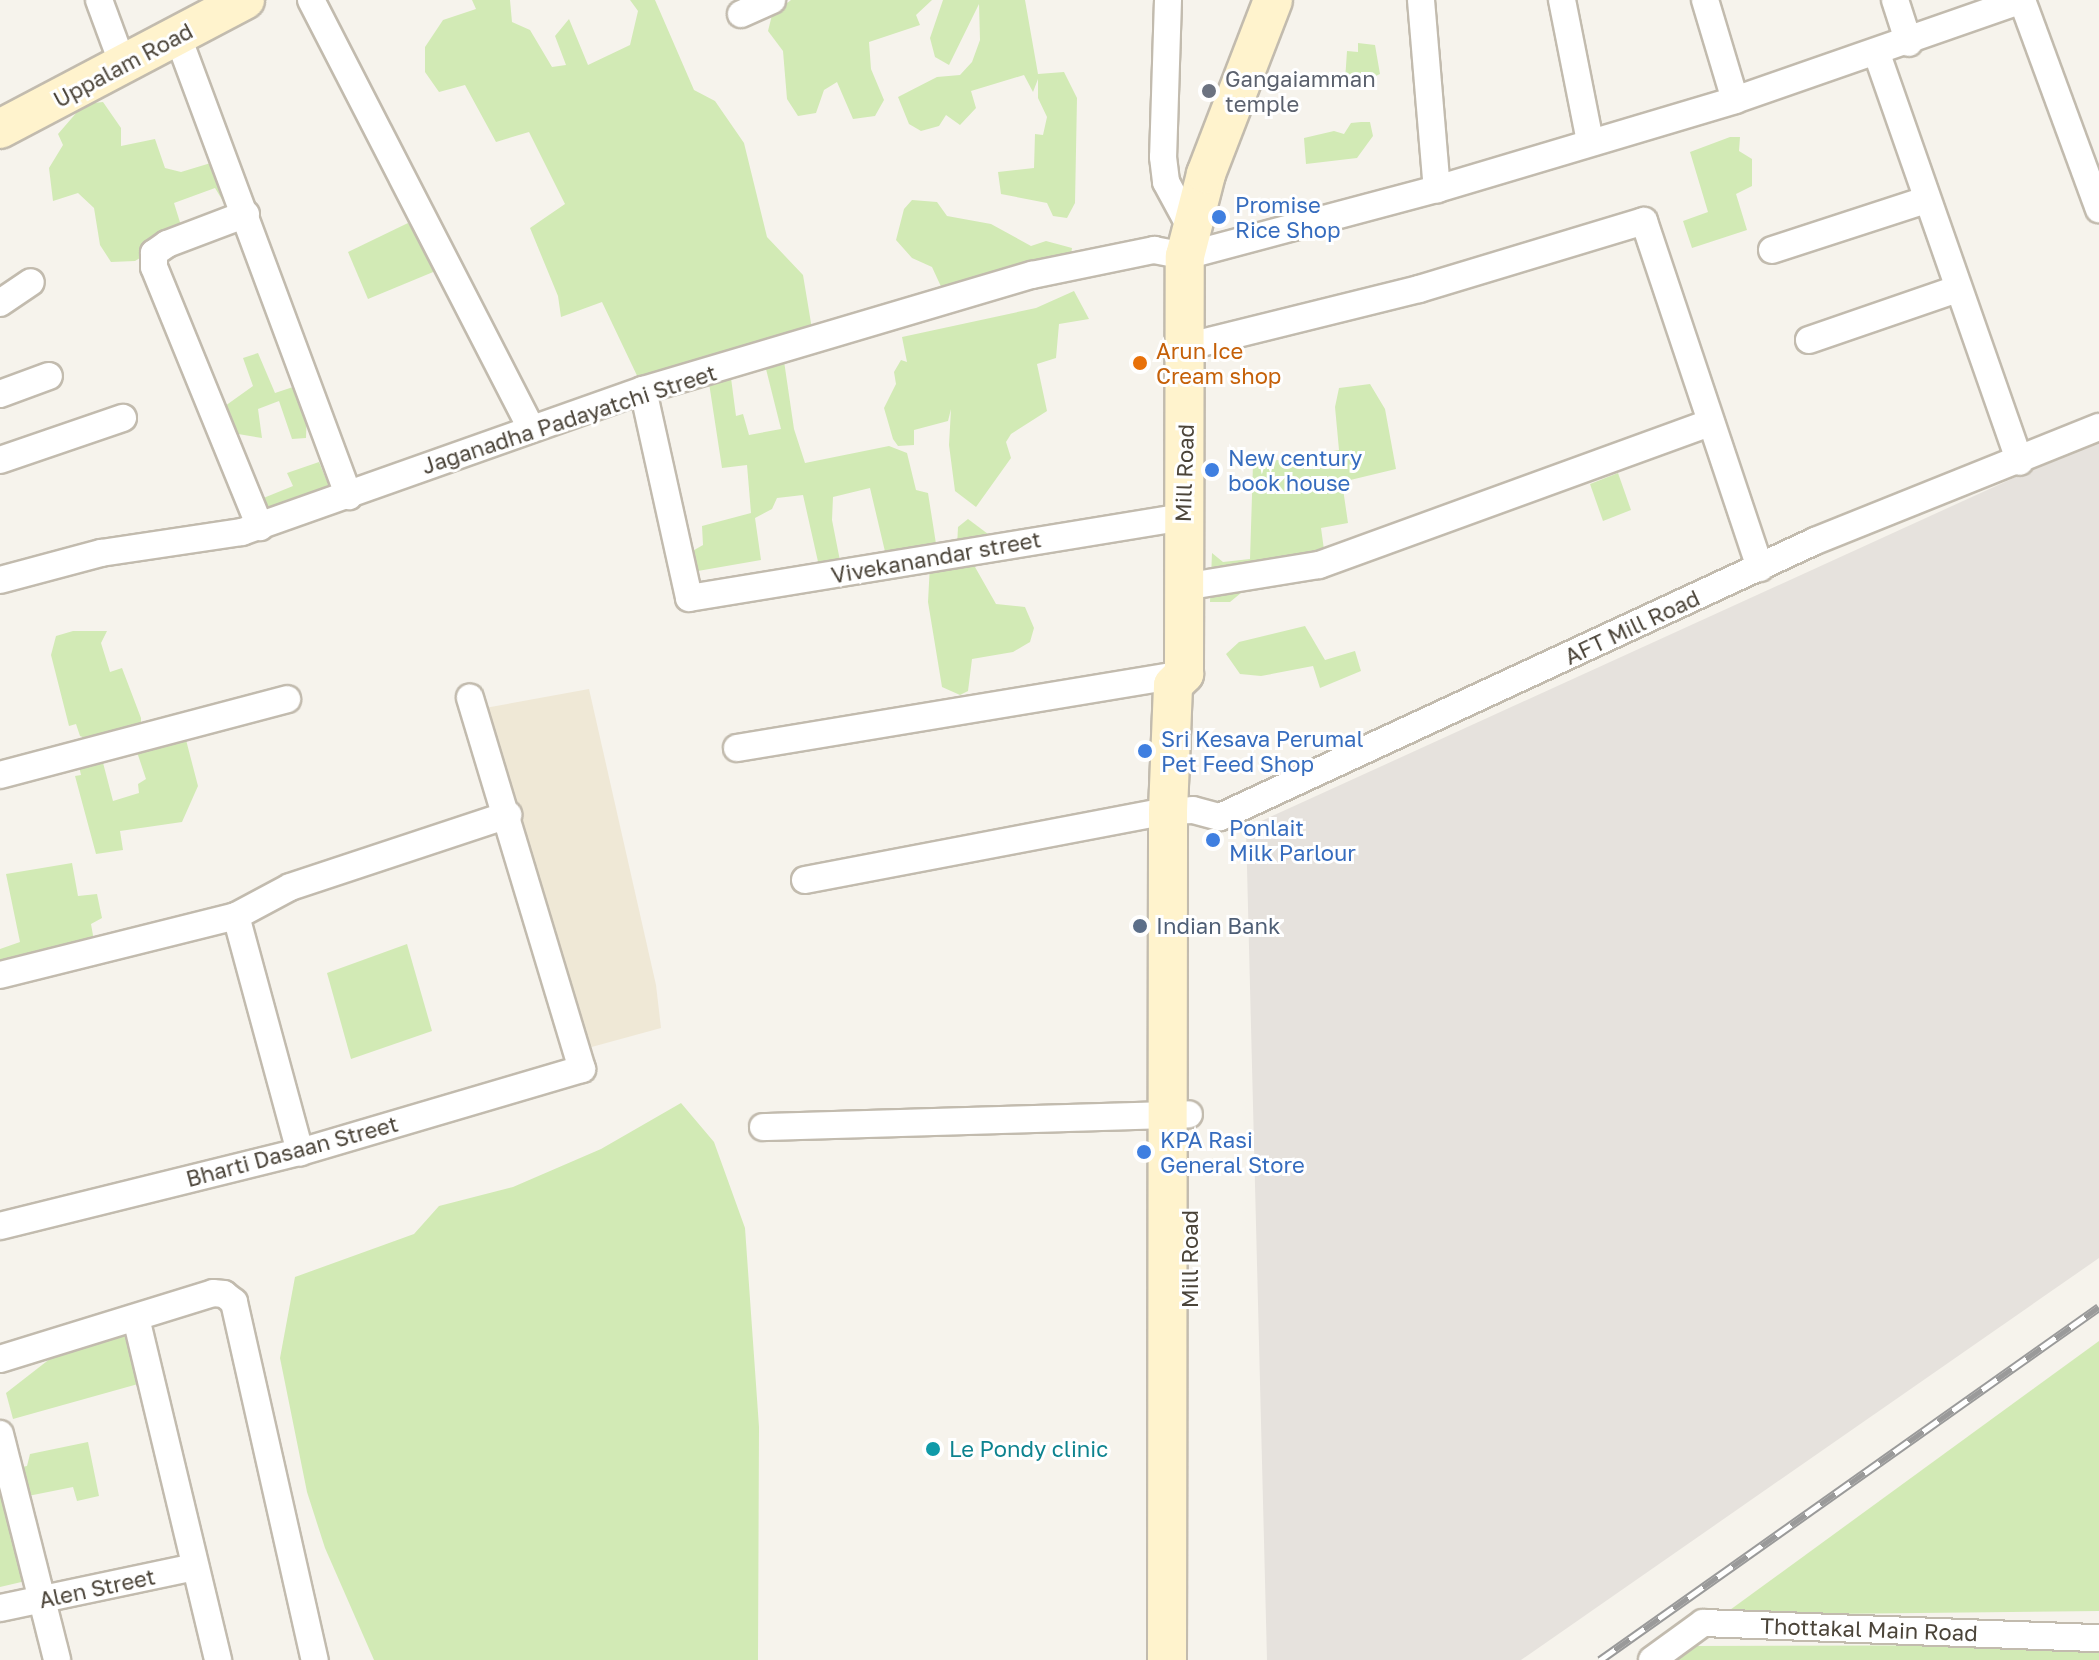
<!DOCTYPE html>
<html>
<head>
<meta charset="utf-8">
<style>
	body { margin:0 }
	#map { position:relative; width:2099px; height:1660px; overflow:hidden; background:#f6f3ec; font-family:"Golos Text",sans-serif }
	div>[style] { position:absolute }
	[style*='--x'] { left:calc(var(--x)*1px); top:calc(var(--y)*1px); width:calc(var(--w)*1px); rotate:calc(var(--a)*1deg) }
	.industrial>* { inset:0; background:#e6e2dd }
	.education>* { inset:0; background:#efe8d6 }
	.green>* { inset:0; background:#d2eab5 }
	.roads { filter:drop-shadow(2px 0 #c2bbae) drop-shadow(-2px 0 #c2bbae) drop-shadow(0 2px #c2bbae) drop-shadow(0 -2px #c2bbae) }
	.minor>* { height:26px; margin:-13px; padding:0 13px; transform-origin:13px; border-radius:13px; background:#fff }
	.secondary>* { height:38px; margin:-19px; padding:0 19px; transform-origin:19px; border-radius:19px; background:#fff3cd }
	.rail>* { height:9px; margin-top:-4.5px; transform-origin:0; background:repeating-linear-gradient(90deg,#fff 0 18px,#9a9a9a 0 36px); box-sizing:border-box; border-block:2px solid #9a9a9a }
	.dots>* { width:22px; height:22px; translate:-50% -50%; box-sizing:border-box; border:4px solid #fff; border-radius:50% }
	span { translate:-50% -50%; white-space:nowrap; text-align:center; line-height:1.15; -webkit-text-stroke:6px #fff; paint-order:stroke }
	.street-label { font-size:22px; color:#4b4439 }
	.worship-label { font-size:22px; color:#5b616d }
	.left { translate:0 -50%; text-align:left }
	.shop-label { font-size:22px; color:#366cbe }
	.food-label { font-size:22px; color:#c56008 }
	.service-label { font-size:22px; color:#4e5e75 }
	.culture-label { font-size:22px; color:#0d838f }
</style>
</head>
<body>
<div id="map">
	<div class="industrial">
		<i style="clip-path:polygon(2099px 439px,2099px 1258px,1521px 1660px,1267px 1660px,1246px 828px)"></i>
	</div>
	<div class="education">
		<i style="clip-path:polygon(589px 689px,656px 985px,661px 1028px,577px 1051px,474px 710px)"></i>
	</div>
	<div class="green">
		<i style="clip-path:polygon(472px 0,510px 0,512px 22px,530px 30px,552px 67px,566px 65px,555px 36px,569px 19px,588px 65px,630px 45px,638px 11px,630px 0,655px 0,694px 90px,715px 101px,744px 143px,767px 237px,803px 275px,812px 329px,641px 384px,602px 302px,561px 317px,558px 296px,530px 228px,565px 204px,529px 132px,496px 142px,465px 85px,439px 92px,425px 72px,425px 47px,443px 20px,476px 9px)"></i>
		<i style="clip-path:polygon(791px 0,932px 0,916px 15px,920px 25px,869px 42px,871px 69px,884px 100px,875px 116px,853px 119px,837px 82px,824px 90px,816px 113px,798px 116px,787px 99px,783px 51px,768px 31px,772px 15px)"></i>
		<i style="clip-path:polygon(943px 0,1025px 0,1038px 74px,1064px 72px,1077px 98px,1075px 203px,1067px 218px,1053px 216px,1047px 203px,1001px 194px,998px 172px,1034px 168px,1035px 134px,1043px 135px,1047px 117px,1038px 98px,1038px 79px,1033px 92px,1024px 75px,971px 91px,976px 108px,960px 125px,946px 115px,939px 126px,921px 131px,909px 124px,898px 97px,937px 77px,960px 75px,972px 62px,980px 40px,979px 4px,949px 65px,935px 57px,930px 38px)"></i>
		<i style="clip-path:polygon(1358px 43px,1375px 45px,1380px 74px,1358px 84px,1345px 81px,1347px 51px,1358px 52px)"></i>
		<i style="clip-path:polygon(103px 102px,121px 128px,121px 146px,155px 139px,165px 168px,181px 172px,214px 162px,229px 211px,215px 188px,174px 203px,183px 232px,135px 261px,111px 262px,100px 245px,94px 208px,78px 193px,53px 201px,49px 168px,63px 145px,58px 134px,84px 104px)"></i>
		<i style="clip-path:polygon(1361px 122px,1370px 122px,1373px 136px,1357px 158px,1306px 164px,1304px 138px,1334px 131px,1344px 134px,1351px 123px)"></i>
		<i style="clip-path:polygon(1730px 137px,1740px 137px,1739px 151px,1752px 159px,1752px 186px,1736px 194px,1747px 230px,1692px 248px,1683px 221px,1708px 212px,1690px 152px)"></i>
		<i style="clip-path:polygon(912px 200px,937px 202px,947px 216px,991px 224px,1031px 246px,1046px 241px,1072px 248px,1070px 261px,944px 293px,932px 267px,912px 258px,896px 240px,904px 209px)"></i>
		<i style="clip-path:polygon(408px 223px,438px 270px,368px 299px,348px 252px)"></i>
		<i style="clip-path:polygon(1074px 291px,1089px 319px,1059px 324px,1056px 358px,1037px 364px,1047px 411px,1011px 434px,1006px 442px,1011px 458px,976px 507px,955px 491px,949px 445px,951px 409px,948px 421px,914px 430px,914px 445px,898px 446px,893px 439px,884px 408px,896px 384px,894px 372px,901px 360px,907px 362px,902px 337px,1036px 308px)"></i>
		<i style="clip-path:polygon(258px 353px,275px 393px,299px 385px,307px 408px,306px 438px,292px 439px,279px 401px,258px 409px,262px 438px,232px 433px,218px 411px,253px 386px,243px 358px)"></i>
		<i style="clip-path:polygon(784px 361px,794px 429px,805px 463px,889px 446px,907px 453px,916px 490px,928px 493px,937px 550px,887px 560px,870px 488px,833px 497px,832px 520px,842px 571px,821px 575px,803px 495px,777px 498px,772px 509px,755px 518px,761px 560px,692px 572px,689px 553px,703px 545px,702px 526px,751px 513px,747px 465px,722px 468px,709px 383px,731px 378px,736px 416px,743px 414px,749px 435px,781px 429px,765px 365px)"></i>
		<i style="clip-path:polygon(1370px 384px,1385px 409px,1396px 469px,1342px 482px,1348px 523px,1321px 528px,1325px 557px,1247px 588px,1230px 602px,1210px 602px,1212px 553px,1223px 562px,1250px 559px,1253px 464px,1339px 450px,1335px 407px,1339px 388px)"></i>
		<i style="clip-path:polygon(319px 462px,333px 496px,270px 519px,261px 499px,293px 486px,287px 473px)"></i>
		<i style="clip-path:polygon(1618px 473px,1631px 510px,1603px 521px,1590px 484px)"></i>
		<i style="clip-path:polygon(968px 519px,988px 534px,985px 544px,957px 547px,958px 527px)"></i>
		<i style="clip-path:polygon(966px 563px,975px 567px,996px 604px,1025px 607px,1034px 628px,1030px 642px,1013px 652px,972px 659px,968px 691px,960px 695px,942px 687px,928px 602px,930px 564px)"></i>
		<i style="clip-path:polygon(1305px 626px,1325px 660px,1355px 651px,1361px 671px,1320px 688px,1313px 666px,1261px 676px,1240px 674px,1226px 654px,1239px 642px)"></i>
		<i style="clip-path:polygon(73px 631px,107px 631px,101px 643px,110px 672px,122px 668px,141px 718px,141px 733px,96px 742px,80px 736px,76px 724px,69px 726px,51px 655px,56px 636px)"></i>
		<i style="clip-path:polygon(185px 736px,198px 786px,182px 822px,120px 831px,123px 850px,96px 854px,75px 776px,81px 775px,78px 762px,101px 755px,113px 801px,139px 793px,138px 784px,146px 779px,135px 746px)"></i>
		<i style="clip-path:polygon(72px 863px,78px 896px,97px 894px,102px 918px,91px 924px,94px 941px,0 975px,0 949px,20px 942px,6px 874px)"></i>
		<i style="clip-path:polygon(407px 944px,432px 1031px,351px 1059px,327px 973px)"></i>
		<i style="clip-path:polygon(681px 1103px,714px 1142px,745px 1228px,759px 1427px,758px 1660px,374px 1660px,325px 1548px,307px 1492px,280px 1358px,295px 1277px,414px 1234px,439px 1206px,513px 1187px,601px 1149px)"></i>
		<i style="clip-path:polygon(124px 1334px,138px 1384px,13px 1419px,6px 1393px,60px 1351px)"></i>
		<i style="clip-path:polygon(2099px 1341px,2099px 1611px,1723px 1615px)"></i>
		<i style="clip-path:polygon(88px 1442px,99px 1496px,77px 1501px,73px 1487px,23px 1497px,17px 1468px,27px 1466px,30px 1454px)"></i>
		<i style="clip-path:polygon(0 1475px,30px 1580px,0 1587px)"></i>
		<i style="clip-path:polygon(2099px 1645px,2099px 1660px,1673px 1660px,1693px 1646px)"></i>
	</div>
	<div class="roads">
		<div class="minor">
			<i style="--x:99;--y:0;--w:69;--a:69.7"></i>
			<i style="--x:311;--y:0;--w:481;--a:62.8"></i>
			<i style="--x:1168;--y:0;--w:157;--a:91.8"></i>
			<i style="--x:1163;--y:157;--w:25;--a:83"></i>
			<i style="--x:1166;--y:182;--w:55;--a:61.6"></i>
			<i style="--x:1421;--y:0;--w:190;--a:85.2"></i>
			<i style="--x:1562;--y:0;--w:144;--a:78.8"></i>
			<i style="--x:1705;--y:0;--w:104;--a:73.3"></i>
			<i style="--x:1895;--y:0;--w:45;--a:72"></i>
			<i style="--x:2022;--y:0;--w:223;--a:69.8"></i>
			<i style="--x:741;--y:14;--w:34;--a:-24"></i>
			<i style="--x:178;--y:37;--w:490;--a:69.6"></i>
			<i style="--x:1877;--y:54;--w:432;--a:70.7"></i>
			<i style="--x:246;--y:214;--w:85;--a:159.2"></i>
			<i style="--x:167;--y:244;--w:16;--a:145"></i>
			<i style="--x:154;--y:253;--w:14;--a:90"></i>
			<i style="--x:154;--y:267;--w:281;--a:67.8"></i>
			<i style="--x:1772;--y:250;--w:162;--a:-18"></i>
			<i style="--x:0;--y:303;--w:37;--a:-34"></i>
			<i style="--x:1809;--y:340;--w:157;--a:-19"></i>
			<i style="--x:1189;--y:346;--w:237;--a:-13.9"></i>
			<i style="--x:1419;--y:289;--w:235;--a:-16.8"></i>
			<i style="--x:1644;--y:221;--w:366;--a:71.5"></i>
			<i style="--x:643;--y:390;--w:213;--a:77.5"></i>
			<i style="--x:689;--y:598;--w:500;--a:-9.3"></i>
			<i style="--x:0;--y:394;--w:52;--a:-20.2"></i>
			<i style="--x:0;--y:460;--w:130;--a:-18.9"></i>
			<i style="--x:0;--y:580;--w:105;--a:-15"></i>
			<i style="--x:101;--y:553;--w:143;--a:-8.5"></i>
			<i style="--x:242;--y:532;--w:425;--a:-19.5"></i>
			<i style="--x:643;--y:390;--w:406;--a:-16.5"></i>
			<i style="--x:1032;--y:275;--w:125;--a:-11.6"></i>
			<i style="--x:1154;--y:250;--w:32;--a:11"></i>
			<i style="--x:1185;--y:256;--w:261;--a:-14.9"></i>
			<i style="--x:1437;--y:189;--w:311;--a:-16.6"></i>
			<i style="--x:1735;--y:100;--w:304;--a:-19.2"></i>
			<i style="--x:1184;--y:587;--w:137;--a:-9.3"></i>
			<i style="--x:1319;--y:565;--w:417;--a:-20"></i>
			<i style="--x:737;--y:748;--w:453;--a:-9.4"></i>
			<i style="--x:0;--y:775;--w:297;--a:-14.8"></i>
			<i style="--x:805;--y:880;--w:369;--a:-10.8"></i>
			<i style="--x:1168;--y:811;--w:25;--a:-2"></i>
			<i style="--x:1193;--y:810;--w:28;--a:15"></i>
			<i style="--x:1220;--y:817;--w:656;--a:-24.88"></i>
			<i style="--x:1815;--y:541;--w:306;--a:-21.9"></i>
			<i style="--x:236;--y:916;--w:245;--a:74.8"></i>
			<i style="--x:0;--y:975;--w:243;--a:-14"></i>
			<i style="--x:236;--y:916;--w:61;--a:-28.2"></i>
			<i style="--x:290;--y:887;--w:230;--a:-18.3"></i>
			<i style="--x:763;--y:1127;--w:426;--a:-1.7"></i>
			<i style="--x:0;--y:1226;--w:309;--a:-13.9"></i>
			<i style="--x:300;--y:1152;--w:294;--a:-16.4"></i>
			<i style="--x:582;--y:1069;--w:388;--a:-106.8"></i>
			<i style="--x:136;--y:1318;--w:352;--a:76.5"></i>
			<i style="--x:0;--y:1359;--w:223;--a:-17.2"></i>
			<i style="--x:213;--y:1293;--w:11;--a:5"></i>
			<i style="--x:224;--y:1294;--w:13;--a:39"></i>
			<i style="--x:234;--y:1302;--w:367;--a:77.3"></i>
			<i style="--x:0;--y:1434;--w:233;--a:75.8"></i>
			<i style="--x:0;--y:1608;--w:198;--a:-11.9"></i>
			<i style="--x:1652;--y:1660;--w:63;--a:-36"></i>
			<i style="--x:1703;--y:1623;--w:396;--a:2.2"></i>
		</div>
		<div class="secondary">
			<i style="--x:0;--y:129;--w:277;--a:-27.8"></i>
			<i style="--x:1167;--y:1660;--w:849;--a:-89.93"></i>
			<i style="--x:1168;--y:811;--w:126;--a:-87.7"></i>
			<i style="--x:1173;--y:685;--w:16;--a:-45"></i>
			<i style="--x:1184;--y:674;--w:418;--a:-89.9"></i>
			<i style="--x:1185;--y:256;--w:85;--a:-75.6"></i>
			<i style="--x:1206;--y:174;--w:186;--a:-68.9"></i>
		</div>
	</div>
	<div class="rail">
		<i style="--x:1600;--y:1660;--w:611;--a:-35.28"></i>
	</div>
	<div class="dots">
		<i style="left:1209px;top:91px;background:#6b7280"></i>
		<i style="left:1219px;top:217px;background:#3f7fe0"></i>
		<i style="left:1140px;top:363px;background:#e8710a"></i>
		<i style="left:1212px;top:470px;background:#3f7fe0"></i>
		<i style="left:1145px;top:751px;background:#3f7fe0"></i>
		<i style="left:1213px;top:840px;background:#3f7fe0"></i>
		<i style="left:1140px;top:926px;background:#5c6f8a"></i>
		<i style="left:1144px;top:1152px;background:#3f7fe0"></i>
		<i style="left:933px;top:1449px;background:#0f9aa8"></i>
	</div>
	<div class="street-label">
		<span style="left:123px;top:65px;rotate:-28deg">Uppalam Road</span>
		<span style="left:569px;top:419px;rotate:-18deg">Jaganadha Padayatchi Street</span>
		<span style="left:1184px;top:473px;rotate:-88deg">Mill Road</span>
		<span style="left:936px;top:557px;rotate:-10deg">Vivekanandar street</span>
		<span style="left:1632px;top:627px;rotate:-25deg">AFT Mill Road</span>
		<span style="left:292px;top:1151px;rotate:-15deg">Bharti Dasaan Street</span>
		<span style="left:1190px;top:1259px;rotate:-90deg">Mill Road</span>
		<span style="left:97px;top:1588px;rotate:-12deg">Alen Street</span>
		<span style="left:1869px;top:1629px;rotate:2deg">Thottakal Main Road</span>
	</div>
	<div class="worship-label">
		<span class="left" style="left:1225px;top:91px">Gangaiamman<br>temple</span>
	</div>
	<div class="shop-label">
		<span class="left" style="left:1235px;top:217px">Promise<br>Rice Shop</span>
		<span class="left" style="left:1228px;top:470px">New century<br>book house</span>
		<span class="left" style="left:1161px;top:751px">Sri Kesava Perumal<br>Pet Feed Shop</span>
		<span class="left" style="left:1229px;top:840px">Ponlait<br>Milk Parlour</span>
		<span class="left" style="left:1160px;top:1152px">KPA Rasi<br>General Store</span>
	</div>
	<div class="food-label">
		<span class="left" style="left:1156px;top:363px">Arun Ice<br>Cream shop</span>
	</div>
	<div class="service-label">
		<span class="left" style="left:1156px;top:926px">Indian Bank</span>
	</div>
	<div class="culture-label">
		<span class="left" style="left:949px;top:1449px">Le Pondy clinic</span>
	</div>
</div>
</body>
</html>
